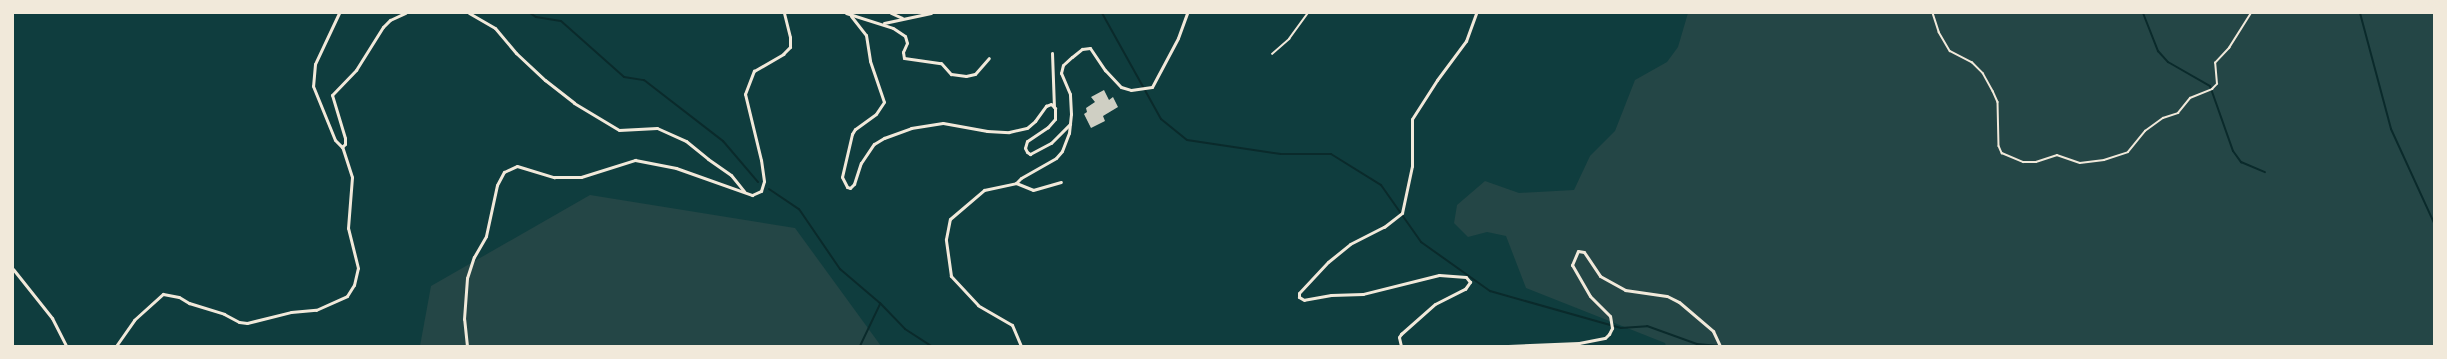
<!DOCTYPE html>
<html>
<head>
<meta charset="utf-8">
<style>
	body { margin:0 }
	#map { position:relative; width:2447px; height:359px; overflow:hidden; background:#0f3d3e; font-family:Lora,serif }
	div>[style] { position:absolute }
	[style*='--x'] { left:calc(var(--x)*1px); top:calc(var(--y)*1px); width:calc(var(--w)*1px); rotate:calc(var(--a)*1deg) }
	.green>* { inset:0; background:#244646 }
	.stream>* { height:2px; margin:-1px; padding:0 1px; transform-origin:1px; border-radius:1px; background:#0a2a2b }
	.building>* { inset:0; background:#cfcfc3 }
	.path>* { height:1.5px; margin:-0.75px; padding:0 0.75px; transform-origin:0.75px; border-radius:0.75px; background:#f1e9da }
	.minor>* { height:3px; margin:-1.5px; padding:0 1.5px; transform-origin:1.5px; border-radius:1.5px; background:#f1e9da }
	span { translate:-50% -50%; white-space:nowrap; text-align:center; line-height:1.15; -webkit-text-stroke:4px #f1e9da; paint-order:stroke }
	.frame { position:absolute; inset:0; border:14px solid #f1e9da; pointer-events:none }
</style>
</head>
<body>
<div id="map">
	<div class="green">
		<i style="clip-path:polygon(1688px 13px,2434px 13px,2434px 346px,1666px 346px,1665px 343px,1526px 288px,1506px 236px,1487px 232px,1468px 237px,1454px 223px,1457px 205px,1485px 181px,1519px 193px,1574px 190px,1590px 156px,1615px 131px,1635px 80px,1667px 62px,1678px 47px)"></i>
		<i style="clip-path:polygon(590px 195px,795px 228px,881px 346px,420px 346px,431px 286px)"></i>
	</div>
	<div class="stream">
		<i style="--x:530;--y:13;--w:7;--a:34"></i>
		<i style="--x:536;--y:17;--w:25;--a:9"></i>
		<i style="--x:561;--y:21;--w:84;--a:41.6"></i>
		<i style="--x:624;--y:77;--w:20;--a:9"></i>
		<i style="--x:644;--y:80;--w:100;--a:37.7"></i>
		<i style="--x:723;--y:141;--w:54;--a:49.5"></i>
		<i style="--x:1102;--y:13;--w:121;--a:60.9"></i>
		<i style="--x:1161;--y:119;--w:33;--a:39"></i>
		<i style="--x:1187;--y:140;--w:95;--a:8.5"></i>
		<i style="--x:1281;--y:154;--w:50;--a:0"></i>
		<i style="--x:1331;--y:154;--w:59;--a:31.8"></i>
		<i style="--x:1381;--y:185;--w:70;--a:54.9"></i>
		<i style="--x:1421;--y:242;--w:85;--a:35.4"></i>
		<i style="--x:1490;--y:291;--w:136;--a:15.8"></i>
		<i style="--x:1621;--y:328;--w:26;--a:-4"></i>
		<i style="--x:1647;--y:326;--w:53;--a:19.8"></i>
		<i style="--x:1697;--y:344;--w:22;--a:5"></i>
		<i style="--x:2143;--y:13;--w:41;--a:68.5"></i>
		<i style="--x:2158;--y:51;--w:15;--a:48"></i>
		<i style="--x:2168;--y:62;--w:48;--a:29.7"></i>
		<i style="--x:2210;--y:86;--w:69;--a:70.5"></i>
		<i style="--x:2233;--y:151;--w:14;--a:54"></i>
		<i style="--x:2241;--y:162;--w:26;--a:23"></i>
		<i style="--x:2360;--y:13;--w:120;--a:75"></i>
		<i style="--x:2391;--y:129;--w:103;--a:65.4"></i>
		<i style="--x:769;--y:189;--w:36;--a:34"></i>
		<i style="--x:799;--y:209;--w:73;--a:55.7"></i>
		<i style="--x:840;--y:269;--w:52;--a:40.4"></i>
		<i style="--x:880;--y:303;--w:36;--a:46"></i>
		<i style="--x:905;--y:329;--w:31;--a:33"></i>
		<i style="--x:860;--y:346;--w:47;--a:-64.5"></i>
	</div>
	<div class="building">
		<i style="clip-path:polygon(1104px 90px,1109px 100px,1113px 97px,1118px 107px,1103px 116px,1105px 121px,1091px 128px,1084px 114px,1087px 112px,1086px 108px,1095px 102px,1091px 97px)"></i>
	</div>
	<div class="path">
		<i style="--x:1933;--y:13;--w:20;--a:72"></i>
		<i style="--x:1939;--y:32;--w:22;--a:60"></i>
		<i style="--x:1950;--y:51;--w:25;--a:27"></i>
		<i style="--x:1972;--y:62;--w:16;--a:45"></i>
		<i style="--x:1983;--y:73;--w:21;--a:61"></i>
		<i style="--x:1993;--y:91;--w:12;--a:66"></i>
		<i style="--x:1998;--y:102;--w:44;--a:88.7"></i>
		<i style="--x:1999;--y:146;--w:8;--a:67"></i>
		<i style="--x:2002;--y:153;--w:23;--a:23"></i>
		<i style="--x:2023;--y:162;--w:13;--a:0"></i>
		<i style="--x:2036;--y:162;--w:22;--a:-18"></i>
		<i style="--x:2057;--y:155;--w:24;--a:19"></i>
		<i style="--x:2080;--y:163;--w:24;--a:-7"></i>
		<i style="--x:2104;--y:160;--w:25;--a:-18"></i>
		<i style="--x:2128;--y:152;--w:27;--a:-51"></i>
		<i style="--x:2145;--y:131;--w:22;--a:-36"></i>
		<i style="--x:2163;--y:118;--w:16;--a:-18"></i>
		<i style="--x:2178;--y:113;--w:19;--a:-51"></i>
		<i style="--x:2190;--y:98;--w:24;--a:-22"></i>
		<i style="--x:2212;--y:89;--w:7;--a:-45"></i>
		<i style="--x:2217;--y:84;--w:21;--a:-95"></i>
		<i style="--x:2215;--y:63;--w:21;--a:-47"></i>
		<i style="--x:2229;--y:48;--w:41;--a:-57.8"></i>
		<i style="--x:1272;--y:54;--w:23;--a:-41"></i>
		<i style="--x:1289;--y:39;--w:32;--a:-54"></i>
	</div>
	<div class="minor">
		<i style="--x:339;--y:13;--w:56;--a:115.2"></i>
		<i style="--x:315;--y:64;--w:22;--a:95"></i>
		<i style="--x:313;--y:86;--w:58;--a:67.8"></i>
		<i style="--x:335;--y:140;--w:10;--a:45"></i>
		<i style="--x:342;--y:147;--w:4;--a:-45"></i>
		<i style="--x:345;--y:144;--w:6;--a:-90"></i>
		<i style="--x:345;--y:138;--w:45;--a:-106.8"></i>
		<i style="--x:332;--y:95;--w:35;--a:-46"></i>
		<i style="--x:356;--y:70;--w:51;--a:-57.9"></i>
		<i style="--x:383;--y:27;--w:10;--a:-45"></i>
		<i style="--x:390;--y:20;--w:17;--a:-25"></i>
		<i style="--x:469;--y:13;--w:30;--a:30"></i>
		<i style="--x:495;--y:28;--w:33;--a:50"></i>
		<i style="--x:516;--y:53;--w:40;--a:43"></i>
		<i style="--x:545;--y:80;--w:37;--a:38"></i>
		<i style="--x:574;--y:103;--w:52;--a:31"></i>
		<i style="--x:619;--y:130;--w:38;--a:-3"></i>
		<i style="--x:657;--y:128;--w:32;--a:24"></i>
		<i style="--x:686;--y:141;--w:28;--a:39"></i>
		<i style="--x:708;--y:159;--w:28;--a:35"></i>
		<i style="--x:731;--y:175;--w:21;--a:51"></i>
		<i style="--x:846;--y:13;--w:49;--a:17.7"></i>
		<i style="--x:893;--y:28;--w:14;--a:34"></i>
		<i style="--x:905;--y:36;--w:7;--a:74"></i>
		<i style="--x:907;--y:43;--w:10;--a:114"></i>
		<i style="--x:903;--y:52;--w:6;--a:81"></i>
		<i style="--x:904;--y:58;--w:37;--a:8"></i>
		<i style="--x:941;--y:63;--w:15;--a:48"></i>
		<i style="--x:951;--y:74;--w:15;--a:8"></i>
		<i style="--x:966;--y:76;--w:9;--a:-13"></i>
		<i style="--x:975;--y:74;--w:21;--a:-49"></i>
		<i style="--x:891;--y:13;--w:12;--a:24"></i>
		<i style="--x:851;--y:16;--w:24;--a:52"></i>
		<i style="--x:866;--y:35;--w:26;--a:81"></i>
		<i style="--x:870;--y:61;--w:43;--a:71.1"></i>
		<i style="--x:884;--y:102;--w:14;--a:124"></i>
		<i style="--x:876;--y:114;--w:26;--a:144"></i>
		<i style="--x:855;--y:129;--w:6;--a:121"></i>
		<i style="--x:852;--y:134;--w:44;--a:103.1"></i>
		<i style="--x:842;--y:177;--w:11;--a:63"></i>
		<i style="--x:847;--y:187;--w:3;--a:18"></i>
		<i style="--x:850;--y:188;--w:6;--a:-45"></i>
		<i style="--x:854;--y:184;--w:22;--a:-72"></i>
		<i style="--x:861;--y:163;--w:23;--a:-56"></i>
		<i style="--x:874;--y:144;--w:12;--a:-31"></i>
		<i style="--x:884;--y:138;--w:29;--a:-20"></i>
		<i style="--x:911;--y:128;--w:32;--a:-9"></i>
		<i style="--x:943;--y:123;--w:45;--a:10.3"></i>
		<i style="--x:987;--y:131;--w:22;--a:3"></i>
		<i style="--x:1009;--y:132;--w:18;--a:-13"></i>
		<i style="--x:1027;--y:128;--w:11;--a:-41"></i>
		<i style="--x:1035;--y:121;--w:19;--a:-54"></i>
		<i style="--x:1046;--y:106;--w:5;--a:-22"></i>
		<i style="--x:1051;--y:104;--w:6;--a:45"></i>
		<i style="--x:1055;--y:108;--w:11;--a:90"></i>
		<i style="--x:1055;--y:119;--w:11;--a:131"></i>
		<i style="--x:1048;--y:127;--w:25;--a:146"></i>
		<i style="--x:1027;--y:141;--w:7;--a:106"></i>
		<i style="--x:1025;--y:148;--w:4;--a:63"></i>
		<i style="--x:1027;--y:152;--w:4;--a:34"></i>
		<i style="--x:1030;--y:154;--w:24;--a:-28"></i>
		<i style="--x:1051;--y:143;--w:27;--a:-45"></i>
		<i style="--x:884;--y:23;--w:48;--a:-12"></i>
		<i style="--x:1052;--y:53;--w:54;--a:87.9"></i>
		<i style="--x:1016;--y:183;--w:18;--a:22"></i>
		<i style="--x:1033;--y:190;--w:29;--a:-16"></i>
		<i style="--x:13;--y:269;--w:63;--a:51.5"></i>
		<i style="--x:52;--y:318;--w:31;--a:63"></i>
		<i style="--x:116;--y:346;--w:32;--a:-55"></i>
		<i style="--x:134;--y:320;--w:39;--a:-42"></i>
		<i style="--x:163;--y:294;--w:16;--a:11"></i>
		<i style="--x:179;--y:297;--w:12;--a:31"></i>
		<i style="--x:189;--y:303;--w:37;--a:17"></i>
		<i style="--x:224;--y:314;--w:17;--a:28"></i>
		<i style="--x:239;--y:322;--w:8;--a:7"></i>
		<i style="--x:247;--y:323;--w:45;--a:-14"></i>
		<i style="--x:291;--y:312;--w:25;--a:-5"></i>
		<i style="--x:316;--y:310;--w:34;--a:-24"></i>
		<i style="--x:347;--y:296;--w:13;--a:-58"></i>
		<i style="--x:354;--y:285;--w:17;--a:-77"></i>
		<i style="--x:358;--y:268;--w:41;--a:-104"></i>
		<i style="--x:348;--y:228;--w:51;--a:-85.5"></i>
		<i style="--x:352;--y:177;--w:32;--a:-108"></i>
		<i style="--x:467;--y:346;--w:27;--a:-96"></i>
		<i style="--x:464;--y:319;--w:41;--a:-85.8"></i>
		<i style="--x:467;--y:278;--w:22;--a:-72"></i>
		<i style="--x:474;--y:257;--w:24;--a:-60"></i>
		<i style="--x:486;--y:236;--w:52;--a:-77.8"></i>
		<i style="--x:497;--y:185;--w:15;--a:-62"></i>
		<i style="--x:504;--y:172;--w:14;--a:-25"></i>
		<i style="--x:517;--y:166;--w:39;--a:17"></i>
		<i style="--x:554;--y:177;--w:27;--a:0"></i>
		<i style="--x:581;--y:177;--w:57;--a:-17.5"></i>
		<i style="--x:635;--y:160;--w:42;--a:11"></i>
		<i style="--x:676;--y:168;--w:81;--a:19.6"></i>
		<i style="--x:752;--y:195;--w:10;--a:-24"></i>
		<i style="--x:761;--y:191;--w:10;--a:-73"></i>
		<i style="--x:764;--y:181;--w:21;--a:-98"></i>
		<i style="--x:761;--y:160;--w:68;--a:-103.6"></i>
		<i style="--x:745;--y:94;--w:25;--a:-69"></i>
		<i style="--x:754;--y:71;--w:34;--a:-30"></i>
		<i style="--x:783;--y:54;--w:10;--a:-45"></i>
		<i style="--x:790;--y:47;--w:10;--a:-90"></i>
		<i style="--x:790;--y:37;--w:25;--a:-104"></i>
		<i style="--x:1021;--y:346;--w:23;--a:-113"></i>
		<i style="--x:1012;--y:325;--w:39;--a:-150"></i>
		<i style="--x:978;--y:305;--w:40;--a:-133"></i>
		<i style="--x:951;--y:276;--w:37;--a:-98"></i>
		<i style="--x:946;--y:239;--w:20;--a:-79"></i>
		<i style="--x:950;--y:219;--w:45;--a:-40.5"></i>
		<i style="--x:984;--y:190;--w:33;--a:-12"></i>
		<i style="--x:1016;--y:183;--w:7;--a:-45"></i>
		<i style="--x:1021;--y:178;--w:40;--a:-29.7"></i>
		<i style="--x:1056;--y:158;--w:9;--a:-49"></i>
		<i style="--x:1062;--y:151;--w:19;--a:-69"></i>
		<i style="--x:1069;--y:133;--w:19;--a:-84"></i>
		<i style="--x:1071;--y:114;--w:20;--a:-93"></i>
		<i style="--x:1070;--y:94;--w:23;--a:-113"></i>
		<i style="--x:1061;--y:73;--w:8;--a:-76"></i>
		<i style="--x:1063;--y:65;--w:12;--a:-42"></i>
		<i style="--x:1072;--y:57;--w:13;--a:-39"></i>
		<i style="--x:1082;--y:49;--w:8;--a:-7"></i>
		<i style="--x:1090;--y:48;--w:27;--a:56"></i>
		<i style="--x:1105;--y:70;--w:23;--a:47"></i>
		<i style="--x:1121;--y:87;--w:10;--a:17"></i>
		<i style="--x:1131;--y:90;--w:21;--a:-8"></i>
		<i style="--x:1152;--y:87;--w:55;--a:-62"></i>
		<i style="--x:1178;--y:38;--w:27;--a:-70"></i>
		<i style="--x:1401;--y:346;--w:9;--a:-103"></i>
		<i style="--x:1399;--y:337;--w:4;--a:-56"></i>
		<i style="--x:1401;--y:334;--w:45;--a:-41.4"></i>
		<i style="--x:1435;--y:304;--w:34;--a:-27"></i>
		<i style="--x:1465;--y:289;--w:9;--a:-54"></i>
		<i style="--x:1470;--y:282;--w:6;--a:-129"></i>
		<i style="--x:1466;--y:277;--w:27;--a:-176"></i>
		<i style="--x:1439;--y:275;--w:78;--a:166"></i>
		<i style="--x:1363;--y:294;--w:32;--a:178"></i>
		<i style="--x:1331;--y:295;--w:27;--a:170"></i>
		<i style="--x:1304;--y:300;--w:6;--a:-149"></i>
		<i style="--x:1299;--y:297;--w:4;--a:-90"></i>
		<i style="--x:1299;--y:293;--w:42;--a:-46.9"></i>
		<i style="--x:1328;--y:262;--w:28;--a:-39"></i>
		<i style="--x:1350;--y:244;--w:38;--a:-27"></i>
		<i style="--x:1384;--y:227;--w:23;--a:-38"></i>
		<i style="--x:1402;--y:213;--w:48;--a:-78"></i>
		<i style="--x:1412;--y:166;--w:47;--a:-90"></i>
		<i style="--x:1412;--y:119;--w:46;--a:-57.3"></i>
		<i style="--x:1437;--y:80;--w:49;--a:-53.4"></i>
		<i style="--x:1466;--y:41;--w:30;--a:-70"></i>
		<i style="--x:1508;--y:346;--w:71;--a:-2.4"></i>
		<i style="--x:1579;--y:343;--w:26;--a:-11"></i>
		<i style="--x:1605;--y:338;--w:6;--a:-45"></i>
		<i style="--x:1609;--y:334;--w:7;--a:-63"></i>
		<i style="--x:1612;--y:328;--w:12;--a:-99"></i>
		<i style="--x:1610;--y:316;--w:28;--a:-135"></i>
		<i style="--x:1590;--y:296;--w:36;--a:-120"></i>
		<i style="--x:1572;--y:265;--w:15;--a:-67"></i>
		<i style="--x:1578;--y:251;--w:6;--a:9"></i>
		<i style="--x:1584;--y:252;--w:29;--a:56"></i>
		<i style="--x:1600;--y:276;--w:29;--a:29"></i>
		<i style="--x:1625;--y:290;--w:42;--a:8.1"></i>
		<i style="--x:1667;--y:296;--w:13;--a:27"></i>
		<i style="--x:1679;--y:302;--w:45;--a:40.5"></i>
		<i style="--x:1713;--y:331;--w:17;--a:65"></i>
	</div>
	<div class="frame"></div>
</div>
</body>
</html>
